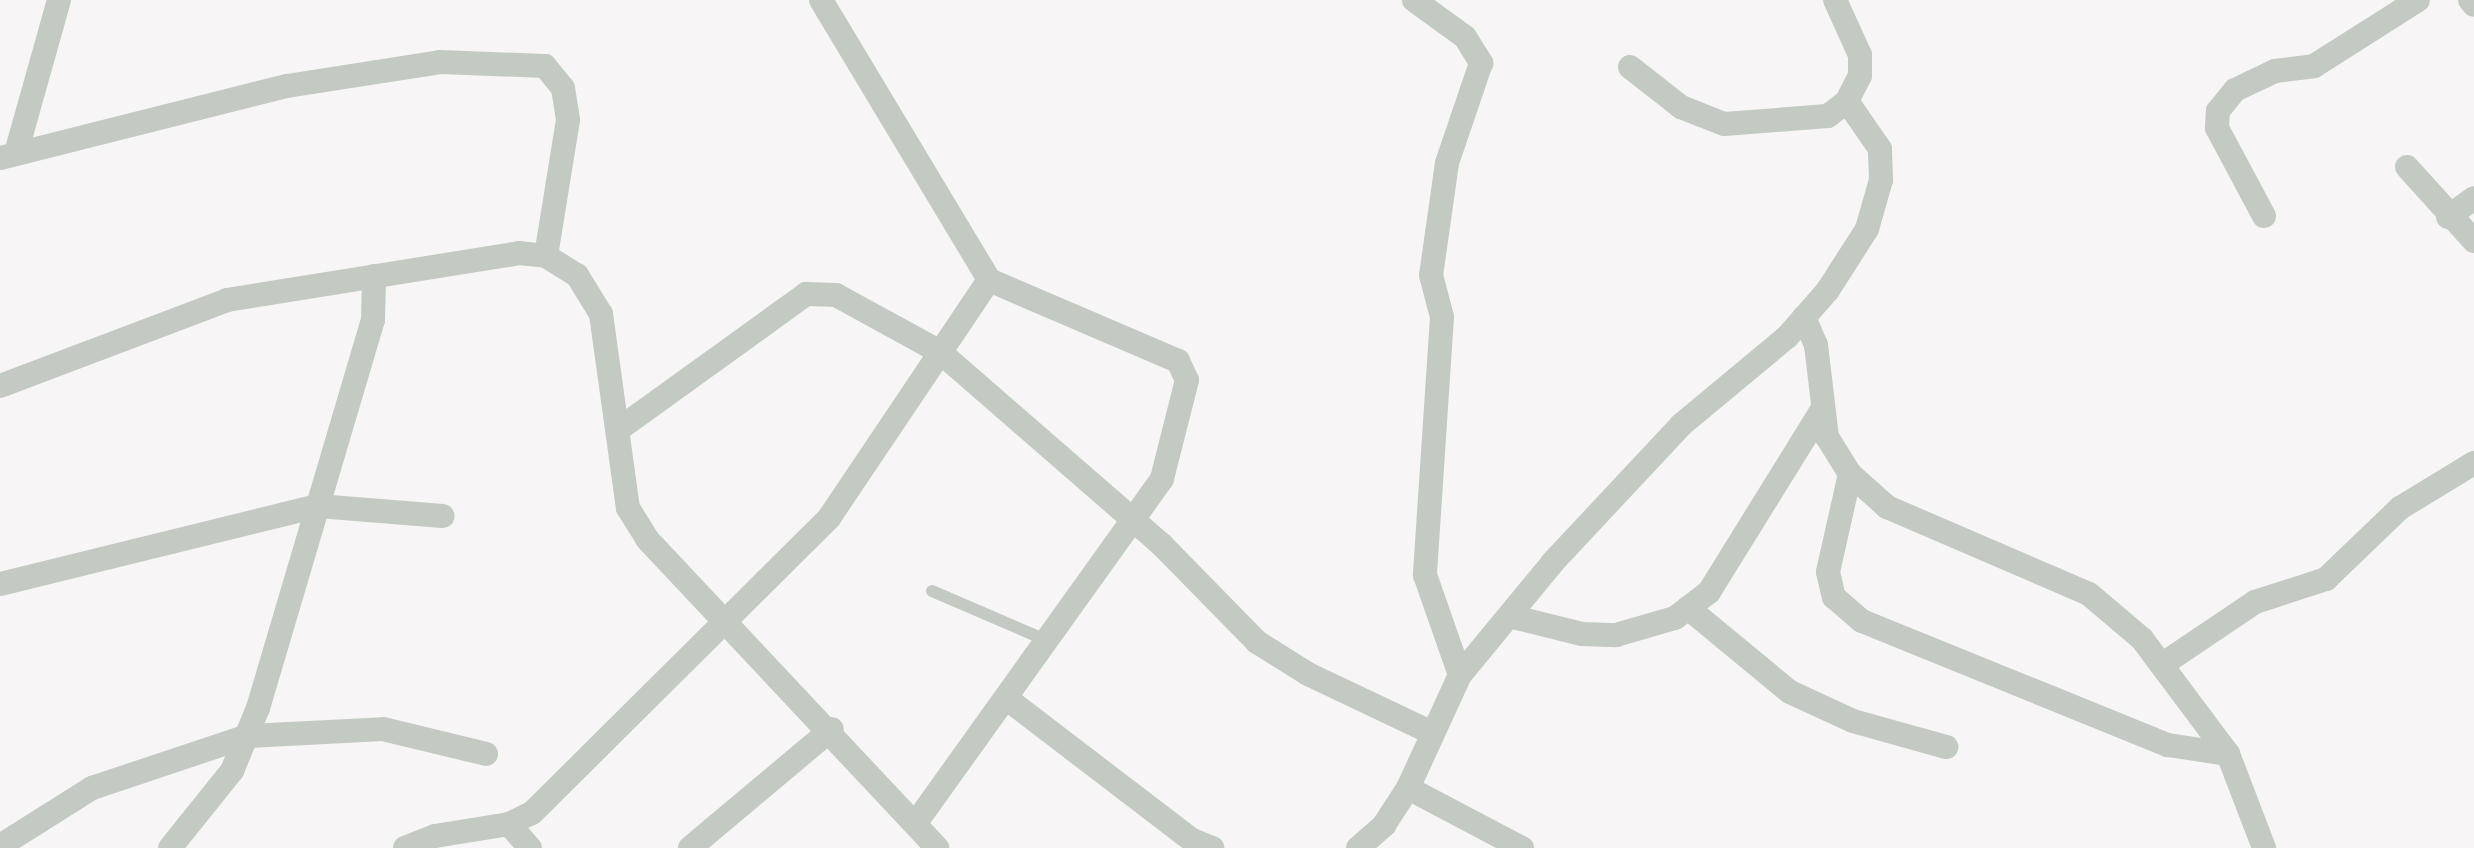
<!DOCTYPE html>
<html>
<head>
<meta charset="utf-8">
<style>
	body { margin:0 }
	#map { position:relative; width:2474px; height:848px; overflow:hidden; background:#f8f5f7; font-family:Karla,sans-serif }
	div>[style] { position:absolute }
	[style*='--x'] { left:calc(var(--x)*1px); top:calc(var(--y)*1px); width:calc(var(--w)*1px); rotate:calc(var(--a)*1deg) }
	.lane>* { height:12px; margin:-6px; padding:0 6px; transform-origin:6px; border-radius:6px; background:#c3cac1 }
	.street>* { height:24px; margin:-12px; padding:0 12px; transform-origin:12px; border-radius:12px; background:#c3cac1 }
	span { translate:-50% -50%; white-space:nowrap; text-align:center; line-height:1.15; -webkit-text-stroke:7px #fff; paint-order:stroke }
</style>
</head>
<body>
<div id="map">
	<div class="lane">
		<i style="--x:932;--y:591;--w:126;--a:23.3"></i>
	</div>
	<div class="street">
		<i style="--x:821;--y:0;--w:327;--a:59"></i>
		<i style="--x:989;--y:280;--w:206;--a:23.2"></i>
		<i style="--x:1178;--y:361;--w:21;--a:65"></i>
		<i style="--x:1187;--y:380;--w:102;--a:104.2"></i>
		<i style="--x:1162;--y:479;--w:421;--a:125.6"></i>
		<i style="--x:1414;--y:0;--w:63;--a:36"></i>
		<i style="--x:1465;--y:37;--w:31;--a:58"></i>
		<i style="--x:1481;--y:63;--w:106;--a:108.8"></i>
		<i style="--x:1447;--y:163;--w:113;--a:98.1"></i>
		<i style="--x:1431;--y:275;--w:43;--a:75.3"></i>
		<i style="--x:1442;--y:317;--w:259;--a:93.8"></i>
		<i style="--x:1425;--y:575;--w:106;--a:70.7"></i>
		<i style="--x:2470;--y:0;--w:6;--a:51"></i>
		<i style="--x:1630;--y:67;--w:65;--a:38.1"></i>
		<i style="--x:1681;--y:107;--w:46;--a:21.6"></i>
		<i style="--x:1724;--y:124;--w:104;--a:-4.4"></i>
		<i style="--x:1828;--y:116;--w:24;--a:-38"></i>
		<i style="--x:1847;--y:101;--w:28;--a:-63"></i>
		<i style="--x:1860;--y:76;--w:21;--a:-90"></i>
		<i style="--x:1860;--y:55;--w:60;--a:-114.4"></i>
		<i style="--x:16;--y:153;--w:159;--a:-74.3"></i>
		<i style="--x:0;--y:158;--w:296;--a:-14.1"></i>
		<i style="--x:287;--y:86;--w:155;--a:-8.9"></i>
		<i style="--x:440;--y:62;--w:105;--a:2.2"></i>
		<i style="--x:545;--y:66;--w:28;--a:51"></i>
		<i style="--x:563;--y:88;--w:32;--a:81"></i>
		<i style="--x:568;--y:120;--w:138;--a:99.2"></i>
		<i style="--x:2407;--y:167;--w:100;--a:47.8"></i>
		<i style="--x:2264;--y:216;--w:100;--a:-118.1"></i>
		<i style="--x:2217;--y:128;--w:17;--a:-87"></i>
		<i style="--x:2218;--y:111;--w:27;--a:-51"></i>
		<i style="--x:2235;--y:90;--w:44;--a:-25.4"></i>
		<i style="--x:2275;--y:71;--w:39;--a:-7"></i>
		<i style="--x:2314;--y:66;--w:123;--a:-32.4"></i>
		<i style="--x:2448;--y:217;--w:32;--a:-36"></i>
		<i style="--x:1804;--y:317;--w:30;--a:67"></i>
		<i style="--x:1816;--y:345;--w:93;--a:83.2"></i>
		<i style="--x:1827;--y:437;--w:44;--a:58.1"></i>
		<i style="--x:1850;--y:474;--w:50;--a:41.7"></i>
		<i style="--x:1887;--y:507;--w:220;--a:23.3"></i>
		<i style="--x:2089;--y:594;--w:70;--a:40.3"></i>
		<i style="--x:2142;--y:639;--w:144;--a:53.2"></i>
		<i style="--x:2228;--y:754;--w:101;--a:69"></i>
		<i style="--x:0;--y:386;--w:243;--a:-20.7"></i>
		<i style="--x:227;--y:300;--w:296;--a:-9.1"></i>
		<i style="--x:519;--y:253;--w:27;--a:6"></i>
		<i style="--x:546;--y:256;--w:36;--a:32"></i>
		<i style="--x:577;--y:275;--w:46;--a:58.4"></i>
		<i style="--x:601;--y:314;--w:196;--a:82.1"></i>
		<i style="--x:628;--y:508;--w:36;--a:58"></i>
		<i style="--x:647;--y:539;--w:424;--a:46.8"></i>
		<i style="--x:619;--y:429;--w:231;--a:-35.8"></i>
		<i style="--x:806;--y:294;--w:30;--a:2"></i>
		<i style="--x:836;--y:295;--w:119;--a:28.7"></i>
		<i style="--x:940;--y:352;--w:294;--a:41"></i>
		<i style="--x:1162;--y:545;--w:136;--a:45.6"></i>
		<i style="--x:1257;--y:642;--w:60;--a:32.1"></i>
		<i style="--x:1308;--y:674;--w:135;--a:25.4"></i>
		<i style="--x:1850;--y:474;--w:100;--a:102.7"></i>
		<i style="--x:1828;--y:572;--w:26;--a:77"></i>
		<i style="--x:1834;--y:597;--w:37;--a:41"></i>
		<i style="--x:1862;--y:621;--w:330;--a:22.1"></i>
		<i style="--x:2168;--y:745;--w:61;--a:8.5"></i>
		<i style="--x:0;--y:584;--w:327;--a:-13.8"></i>
		<i style="--x:318;--y:506;--w:125;--a:4.6"></i>
		<i style="--x:1688;--y:608;--w:132;--a:39.5"></i>
		<i style="--x:1790;--y:692;--w:69;--a:24.7"></i>
		<i style="--x:1853;--y:721;--w:97;--a:15.6"></i>
		<i style="--x:1509;--y:616;--w:75;--a:13.9"></i>
		<i style="--x:1582;--y:634;--w:34;--a:2"></i>
		<i style="--x:1616;--y:635;--w:61;--a:-16.1"></i>
		<i style="--x:1675;--y:618;--w:43;--a:-37.4"></i>
		<i style="--x:1709;--y:592;--w:216;--a:-58.2"></i>
		<i style="--x:2163;--y:664;--w:111;--a:-34"></i>
		<i style="--x:2255;--y:602;--w:75;--a:-17.9"></i>
		<i style="--x:2326;--y:579;--w:103;--a:-43.8"></i>
		<i style="--x:2400;--y:508;--w:87;--a:-31.3"></i>
		<i style="--x:1006;--y:698;--w:234;--a:37.4"></i>
		<i style="--x:1192;--y:840;--w:22;--a:22"></i>
		<i style="--x:1408;--y:788;--w:129;--a:27.8"></i>
		<i style="--x:509;--y:824;--w:32;--a:49"></i>
		<i style="--x:0;--y:846;--w:109;--a:-32.2"></i>
		<i style="--x:92;--y:788;--w:163;--a:-18.5"></i>
		<i style="--x:247;--y:736;--w:136;--a:-2.9"></i>
		<i style="--x:383;--y:729;--w:106;--a:13.6"></i>
		<i style="--x:170;--y:848;--w:99;--a:-51.2"></i>
		<i style="--x:232;--y:771;--w:68;--a:-67.6"></i>
		<i style="--x:258;--y:708;--w:405;--a:-73.5"></i>
		<i style="--x:373;--y:320;--w:44;--a:-88.7"></i>
		<i style="--x:405;--y:848;--w:32;--a:-22"></i>
		<i style="--x:435;--y:836;--w:75;--a:-9.2"></i>
		<i style="--x:509;--y:824;--w:25;--a:-26"></i>
		<i style="--x:532;--y:813;--w:419;--a:-44.8"></i>
		<i style="--x:829;--y:518;--w:287;--a:-56.1"></i>
		<i style="--x:690;--y:848;--w:185;--a:-40"></i>
		<i style="--x:1358;--y:848;--w:35;--a:-41"></i>
		<i style="--x:1384;--y:825;--w:44;--a:-57"></i>
		<i style="--x:1408;--y:788;--w:124;--a:-65.3"></i>
		<i style="--x:1460;--y:675;--w:146;--a:-50.5"></i>
		<i style="--x:1553;--y:562;--w:187;--a:-46.9"></i>
		<i style="--x:1681;--y:425;--w:138;--a:-39.7"></i>
		<i style="--x:1787;--y:337;--w:62;--a:-48.9"></i>
		<i style="--x:1828;--y:290;--w:72;--a:-57.4"></i>
		<i style="--x:1867;--y:229;--w:51;--a:-74.1"></i>
		<i style="--x:1881;--y:180;--w:31;--a:-92"></i>
		<i style="--x:1880;--y:149;--w:58;--a:-124.5"></i>
	</div>
</div>
</body>
</html>
